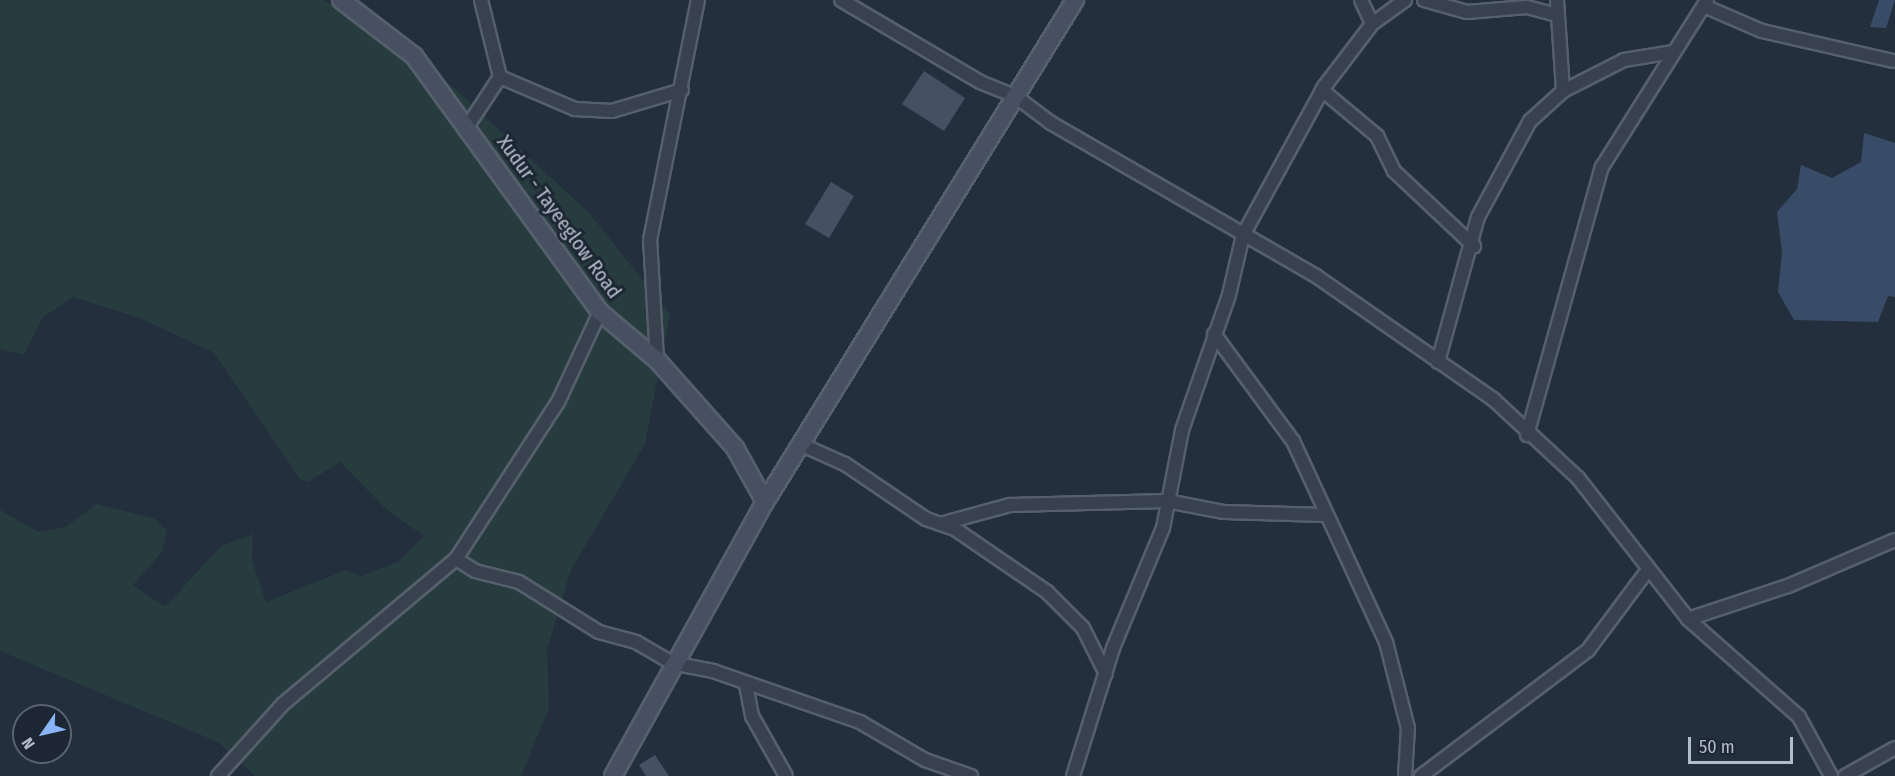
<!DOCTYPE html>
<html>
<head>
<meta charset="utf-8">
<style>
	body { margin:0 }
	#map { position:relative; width:1895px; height:776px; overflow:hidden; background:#242f3e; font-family:"Fira Sans Condensed",sans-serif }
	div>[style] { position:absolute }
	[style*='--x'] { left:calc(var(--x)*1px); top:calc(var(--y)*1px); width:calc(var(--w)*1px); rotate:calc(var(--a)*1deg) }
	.green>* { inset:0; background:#263c3f }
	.water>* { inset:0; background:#394c67 }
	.building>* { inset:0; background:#455162 }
	.roads { filter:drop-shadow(2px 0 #565f6c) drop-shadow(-2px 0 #565f6c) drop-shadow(0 2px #565f6c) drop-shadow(0 -2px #565f6c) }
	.street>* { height:12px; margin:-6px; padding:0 6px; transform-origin:6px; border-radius:6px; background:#38414e }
	.secondary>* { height:16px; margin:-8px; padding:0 8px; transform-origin:8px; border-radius:8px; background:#465061 }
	span { translate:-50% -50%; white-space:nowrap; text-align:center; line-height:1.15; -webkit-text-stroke:6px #1d2633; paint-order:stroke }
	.street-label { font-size:20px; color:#b4bcc9 }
	.north { position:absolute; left:12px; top:704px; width:60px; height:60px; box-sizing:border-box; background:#1d2633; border:2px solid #59626f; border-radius:50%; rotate:236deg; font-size:16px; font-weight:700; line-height:24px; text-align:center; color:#b4bcc9 }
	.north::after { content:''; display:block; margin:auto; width:21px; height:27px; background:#8ab4f8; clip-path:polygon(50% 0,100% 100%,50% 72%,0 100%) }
	.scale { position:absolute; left:1688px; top:737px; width:105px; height:27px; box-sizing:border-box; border:3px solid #b4bcc9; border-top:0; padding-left:8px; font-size:18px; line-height:21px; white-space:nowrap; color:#b4bcc9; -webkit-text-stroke:4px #1d2633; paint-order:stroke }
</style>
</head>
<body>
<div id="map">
	<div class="green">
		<i style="clip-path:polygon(0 0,323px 0,400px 38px,589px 213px,670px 314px,645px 444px,571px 570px,547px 649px,549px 708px,521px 776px,255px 776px,218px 742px,0 651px,0 510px,38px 532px,66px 527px,96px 504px,153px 518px,167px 531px,162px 552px,133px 585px,165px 607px,221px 546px,253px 534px,252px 560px,266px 602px,346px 570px,361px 576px,398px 562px,424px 536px,387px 510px,340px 462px,308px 482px,300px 479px,214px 353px,140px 318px,73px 297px,42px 318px,24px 355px,0 349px)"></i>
	</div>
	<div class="water">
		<i style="clip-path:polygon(1879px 0,1895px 0,1886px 28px,1870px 27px)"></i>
		<i style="clip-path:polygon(1864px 133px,1895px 143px,1895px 297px,1888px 296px,1878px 322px,1794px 320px,1778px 292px,1782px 252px,1777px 212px,1797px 189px,1801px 165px,1832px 178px,1861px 162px)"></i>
	</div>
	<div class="building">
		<i style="clip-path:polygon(924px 71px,965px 98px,944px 131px,902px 104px)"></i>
		<i style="clip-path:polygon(831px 182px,854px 196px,829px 238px,805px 224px)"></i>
		<i style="clip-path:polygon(655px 755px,669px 776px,646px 776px,639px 765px)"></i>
	</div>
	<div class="roads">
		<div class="street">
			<i style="--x:481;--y:0;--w:79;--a:76.1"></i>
			<i style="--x:841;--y:0;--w:161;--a:30.5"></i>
			<i style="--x:980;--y:82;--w:38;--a:22"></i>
			<i style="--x:1015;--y:96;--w:45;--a:36.9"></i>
			<i style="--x:1051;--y:123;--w:306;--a:30"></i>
			<i style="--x:1316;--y:276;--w:216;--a:34.8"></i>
			<i style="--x:1493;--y:399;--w:116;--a:42.9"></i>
			<i style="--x:1578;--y:478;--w:179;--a:52"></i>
			<i style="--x:1688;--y:619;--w:148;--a:41.4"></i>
			<i style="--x:1799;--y:717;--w:67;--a:61.5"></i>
			<i style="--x:1361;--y:0;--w:26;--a:65"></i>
			<i style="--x:1424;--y:0;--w:45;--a:15.6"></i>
			<i style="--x:1467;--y:12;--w:60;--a:-4.8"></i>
			<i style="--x:1527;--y:7;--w:30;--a:15"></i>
			<i style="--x:1557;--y:0;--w:91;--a:86.2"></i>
			<i style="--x:1704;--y:6;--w:63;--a:23.3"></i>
			<i style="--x:1762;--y:31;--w:134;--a:12.9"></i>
			<i style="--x:1322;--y:90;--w:72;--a:39.9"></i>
			<i style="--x:1377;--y:136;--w:39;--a:64"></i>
			<i style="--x:1394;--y:171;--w:110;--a:43.2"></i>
			<i style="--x:467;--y:127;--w:60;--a:-56.6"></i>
			<i style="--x:500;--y:77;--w:82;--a:23.1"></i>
			<i style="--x:575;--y:109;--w:37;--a:3"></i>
			<i style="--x:612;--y:111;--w:73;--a:-16.7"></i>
			<i style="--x:1214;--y:334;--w:133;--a:53.6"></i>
			<i style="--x:1293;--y:441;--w:221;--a:65.2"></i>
			<i style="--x:1386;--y:642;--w:89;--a:75.7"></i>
			<i style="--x:1408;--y:728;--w:48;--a:93.6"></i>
			<i style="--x:657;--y:360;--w:120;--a:-93.3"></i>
			<i style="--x:650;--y:240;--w:245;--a:-78.7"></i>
			<i style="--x:1438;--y:362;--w:150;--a:-74.6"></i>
			<i style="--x:1478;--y:217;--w:109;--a:-61.6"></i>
			<i style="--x:1530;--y:121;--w:45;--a:-42.3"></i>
			<i style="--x:1563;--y:91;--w:68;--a:-26.9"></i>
			<i style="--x:1624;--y:60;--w:50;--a:-9.3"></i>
			<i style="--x:1527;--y:435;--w:278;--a:-74.4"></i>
			<i style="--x:1602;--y:167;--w:197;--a:-57.8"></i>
			<i style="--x:800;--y:444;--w:49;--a:24"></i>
			<i style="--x:845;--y:464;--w:98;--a:34.2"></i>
			<i style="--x:926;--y:519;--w:31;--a:19"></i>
			<i style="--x:955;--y:529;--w:112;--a:34.4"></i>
			<i style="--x:1047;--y:592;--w:51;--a:45"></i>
			<i style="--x:1083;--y:628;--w:51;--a:63.4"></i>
			<i style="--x:940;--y:524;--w:73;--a:-15.2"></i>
			<i style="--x:1010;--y:505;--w:157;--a:-1.5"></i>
			<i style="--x:1167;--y:501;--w:57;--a:11.1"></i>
			<i style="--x:1223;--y:512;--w:103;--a:1.7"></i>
			<i style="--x:456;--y:559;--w:22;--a:32"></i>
			<i style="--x:475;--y:571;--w:45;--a:14"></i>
			<i style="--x:519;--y:582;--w:94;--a:32"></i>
			<i style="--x:599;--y:632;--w:38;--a:15"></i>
			<i style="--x:636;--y:642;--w:42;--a:30.3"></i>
			<i style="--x:672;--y:663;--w:42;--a:11"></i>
			<i style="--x:713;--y:671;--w:156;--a:19.1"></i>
			<i style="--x:860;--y:722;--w:75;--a:30.3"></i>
			<i style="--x:925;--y:760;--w:49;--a:19.2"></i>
			<i style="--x:1688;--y:619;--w:105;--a:-18.3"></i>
			<i style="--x:1788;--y:586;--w:116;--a:-23.3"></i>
			<i style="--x:746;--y:685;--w:32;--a:79"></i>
			<i style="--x:752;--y:716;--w:69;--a:60.5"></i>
			<i style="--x:218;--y:776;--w:97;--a:-47.9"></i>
			<i style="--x:283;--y:704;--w:226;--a:-40"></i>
			<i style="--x:456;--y:559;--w:187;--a:-57"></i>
			<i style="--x:558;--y:402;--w:99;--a:-65"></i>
			<i style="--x:1073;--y:776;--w:134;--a:-72.6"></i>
			<i style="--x:1113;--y:648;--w:130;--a:-67.4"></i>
			<i style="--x:1163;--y:528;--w:100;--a:-79"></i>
			<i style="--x:1182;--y:430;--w:143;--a:-70.8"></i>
			<i style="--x:1229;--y:295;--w:62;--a:-76.9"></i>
			<i style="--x:1243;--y:235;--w:169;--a:-61.3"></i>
			<i style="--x:1324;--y:87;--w:79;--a:-52.7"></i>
			<i style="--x:1372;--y:24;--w:41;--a:-36"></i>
			<i style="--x:1421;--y:776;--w:209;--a:-37"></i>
			<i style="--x:1588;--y:650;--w:99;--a:-53.2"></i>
			<i style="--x:1845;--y:776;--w:57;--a:-29.2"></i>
		</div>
		<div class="secondary">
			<i style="--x:341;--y:0;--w:92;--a:37.5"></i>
			<i style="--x:414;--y:56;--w:316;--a:54"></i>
			<i style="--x:600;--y:312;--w:75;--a:40.1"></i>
			<i style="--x:657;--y:360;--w:118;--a:48.4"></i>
			<i style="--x:735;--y:448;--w:62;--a:60.9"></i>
			<i style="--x:613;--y:776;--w:313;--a:-61"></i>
			<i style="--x:765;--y:502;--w:590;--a:-58.3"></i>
		</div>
	</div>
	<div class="street-label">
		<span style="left:559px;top:217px;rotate:54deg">Xudur - Tayeeglow Road</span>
	</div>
	<div class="north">N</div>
	<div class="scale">50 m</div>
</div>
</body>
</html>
